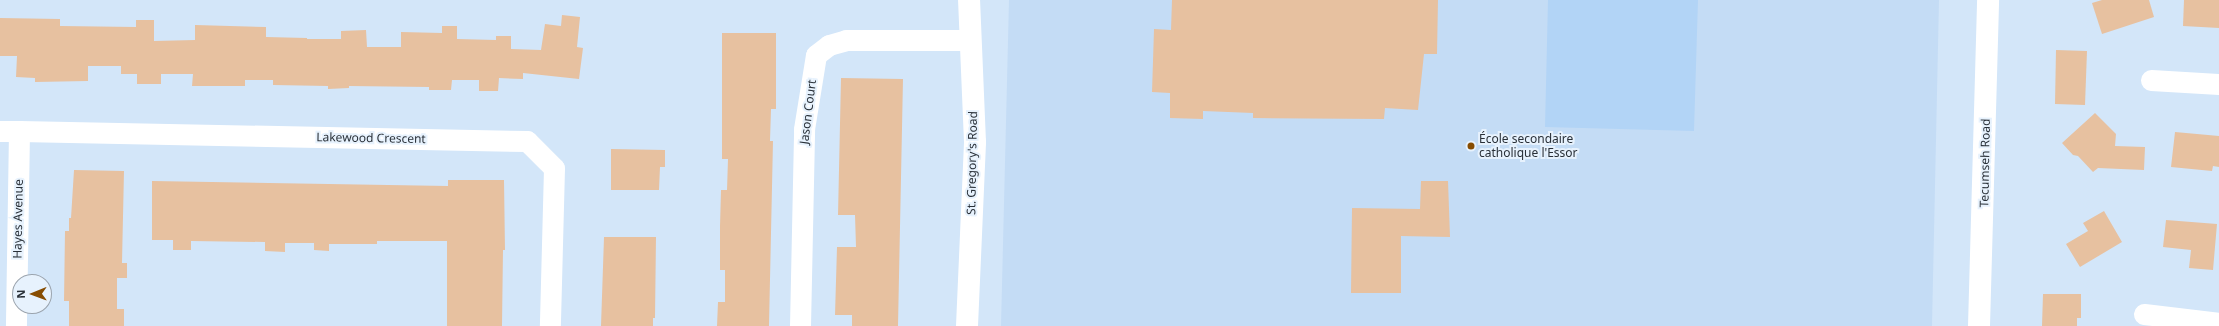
<!DOCTYPE html>
<html>
<head>
<meta charset="utf-8">
<style>
	body { margin:0 }
	#map { position:relative; width:2219px; height:326px; overflow:hidden; background:#d3e6f9; font-family:"Noto Sans",sans-serif }
	div>[style] { position:absolute }
	[style*='--x'] { left:calc(var(--x)*1px); top:calc(var(--y)*1px); width:calc(var(--w)*1px); rotate:calc(var(--a)*1deg) }
	.built>* { inset:0; background:#c4dcf5 }
	.green>* { inset:0; background:#b2d4f6 }
	.building>* { inset:0; background:#e7c1a0 }
	.street>* { height:21px; margin:-10.5px; padding:0 10.5px; transform-origin:10.5px; border-radius:10.5px; background:#fff }
	.secondary>* { height:22px; margin:-11px; padding:0 11px; transform-origin:11px; border-radius:11px; background:#fff }
	.dots>* { width:11px; height:11px; translate:-50% -50%; box-sizing:border-box; border:2px solid #e7f2fd; border-radius:50% }
	span { translate:-50% -50%; white-space:nowrap; text-align:center; line-height:1.15; -webkit-text-stroke:4px #e7f2fd; paint-order:stroke }
	.street-label { font-size:12px; color:#293038 }
	.poi-label { font-size:12px; color:#293038 }
	.left { translate:0 -50%; text-align:left }
	.north { position:absolute; left:12px; top:274px; width:40px; height:40px; box-sizing:border-box; background:#e7f2fd; border:1px solid #9ba4ae; border-radius:50%; rotate:269deg; font-size:11px; font-weight:700; line-height:16px; text-align:center; color:#293038 }
	.north::after { content:''; display:block; margin:auto; width:14px; height:18px; background:#874d02; clip-path:polygon(50% 0,100% 100%,50% 72%,0 100%) }
</style>
</head>
<body>
<div id="map">
	<div class="built">
		<i style="clip-path:polygon(1009px 0,1939px 0,1932px 326px,1001px 326px)"></i>
	</div>
	<div class="green">
		<i style="clip-path:polygon(1548px 0,1698px 0,1694px 131px,1545px 127px)"></i>
	</div>
	<div class="building">
		<i style="clip-path:polygon(1172px 0,1438px 0,1437px 54px,1424px 54px,1418px 110px,1385px 108px,1384px 119px,1253px 118px,1253px 113px,1203px 111px,1203px 119px,1170px 118px,1170px 93px,1152px 92px,1154px 29px,1171px 30px)"></i>
		<i style="clip-path:polygon(2102px 0,2149px 0,2154px 17px,2102px 34px,2092px 3px)"></i>
		<i style="clip-path:polygon(2184px 0,2219px 0,2219px 28px,2183px 26px)"></i>
		<i style="clip-path:polygon(562px 15px,580px 17px,577px 47px,583px 48px,579px 79px,523px 73px,523px 79px,499px 78px,498px 91px,479px 91px,479px 80px,452px 80px,451px 90px,429px 90px,429px 87px,349px 86px,349px 88px,328px 89px,328px 86px,273px 85px,273px 80px,245px 80px,245px 86px,192px 86px,193px 74px,161px 74px,161px 84px,137px 84px,137px 74px,121px 74px,121px 66px,88px 66px,88px 81px,35px 82px,35px 78px,16px 77px,17px 56px,0 56px,0 18px,60px 19px,60px 26px,136px 27px,136px 20px,154px 20px,154px 41px,195px 40px,195px 25px,266px 27px,266px 37px,307px 38px,307px 39px,341px 39px,341px 31px,366px 30px,367px 47px,401px 47px,401px 32px,442px 33px,442px 26px,457px 26px,457px 39px,496px 40px,496px 36px,511px 36px,511px 49px,541px 50px,545px 24px,561px 26px)"></i>
		<i style="clip-path:polygon(722px 33px,776px 33px,776px 109px,771px 109px,770px 141px,773px 141px,769px 326px,717px 326px,718px 302px,725px 302px,725px 270px,720px 270px,720px 226px,721px 190px,727px 190px,728px 159px,722px 159px)"></i>
		<i style="clip-path:polygon(2056px 50px,2087px 51px,2085px 105px,2055px 104px)"></i>
		<i style="clip-path:polygon(841px 78px,903px 79px,898px 326px,852px 326px,852px 315px,835px 315px,837px 247px,856px 247px,855px 215px,838px 215px)"></i>
		<i style="clip-path:polygon(2095px 113px,2116px 134px,2115px 146px,2145px 147px,2144px 170px,2098px 168px,2093px 172px,2078px 156px,2073px 155px,2062px 143px)"></i>
		<i style="clip-path:polygon(2175px 132px,2219px 136px,2219px 167px,2213px 166px,2212px 171px,2171px 167px)"></i>
		<i style="clip-path:polygon(611px 149px,665px 150px,665px 167px,660px 167px,659px 190px,611px 190px)"></i>
		<i style="clip-path:polygon(74px 170px,124px 171px,122px 263px,127px 263px,127px 278px,117px 278px,117px 309px,124px 309px,124px 326px,69px 326px,69px 301px,64px 301px,65px 231px,69px 231px,69px 218px,71px 218px)"></i>
		<i style="clip-path:polygon(448px 180px,504px 180px,505px 250px,503px 250px,502px 326px,447px 326px,447px 241px,377px 241px,377px 244px,329px 244px,329px 251px,314px 250px,314px 243px,285px 243px,285px 252px,265px 251px,265px 242px,191px 241px,191px 250px,173px 250px,173px 240px,152px 240px,152px 181px,448px 186px)"></i>
		<i style="clip-path:polygon(1421px 181px,1448px 181px,1450px 237px,1401px 236px,1401px 293px,1351px 293px,1352px 208px,1420px 209px)"></i>
		<i style="clip-path:polygon(2104px 211px,2122px 242px,2080px 267px,2066px 244px,2088px 231px,2083px 223px)"></i>
		<i style="clip-path:polygon(2166px 220px,2217px 224px,2213px 270px,2189px 268px,2191px 250px,2163px 247px)"></i>
		<i style="clip-path:polygon(604px 237px,656px 237px,655px 318px,653px 318px,653px 326px,601px 326px)"></i>
		<i style="clip-path:polygon(2043px 294px,2081px 294px,2081px 318px,2077px 318px,2077px 326px,2042px 326px)"></i>
	</div>
	<div class="street">
		<i style="--x:2151;--y:80;--w:68;--a:3.4"></i>
		<i style="--x:0;--y:131;--w:19;--a:0"></i>
		<i style="--x:19;--y:131;--w:195;--a:90.9"></i>
		<i style="--x:19;--y:131;--w:508;--a:1.13"></i>
		<i style="--x:527;--y:141;--w:38;--a:45"></i>
		<i style="--x:554;--y:168;--w:158;--a:91.5"></i>
		<i style="--x:2144;--y:314;--w:76;--a:6.8"></i>
		<i style="--x:800;--y:326;--w:197;--a:-88.8"></i>
		<i style="--x:804;--y:129;--w:75;--a:-80.8"></i>
		<i style="--x:816;--y:55;--w:16;--a:-38"></i>
		<i style="--x:829;--y:45;--w:18;--a:-16"></i>
		<i style="--x:846;--y:40;--w:123;--a:0"></i>
	</div>
	<div class="secondary">
		<i style="--x:967;--y:326;--w:184;--a:-87.5"></i>
		<i style="--x:975;--y:142;--w:142;--a:-92.4"></i>
		<i style="--x:1979;--y:326;--w:326;--a:-88.4"></i>
	</div>
	<div class="dots">
		<i style="left:1471px;top:146px;background:#874d02"></i>
	</div>
	<div class="street-label">
		<span style="left:808px;top:112px;rotate:-83deg">Jason Court</span>
		<span style="left:371px;top:138px;rotate:1deg">Lakewood Crescent</span>
		<span style="left:972px;top:163px;rotate:-89deg">St. Gregory's Road</span>
		<span style="left:1985px;top:163px;rotate:-89deg">Tecumseh Road</span>
		<span style="left:18px;top:219px;rotate:-89deg">Hayes Avenue</span>
	</div>
	<div class="poi-label">
		<span class="left" style="left:1479px;top:146px">École secondaire<br>catholique l'Essor</span>
	</div>
	<div class="north">N</div>
</div>
</body>
</html>
